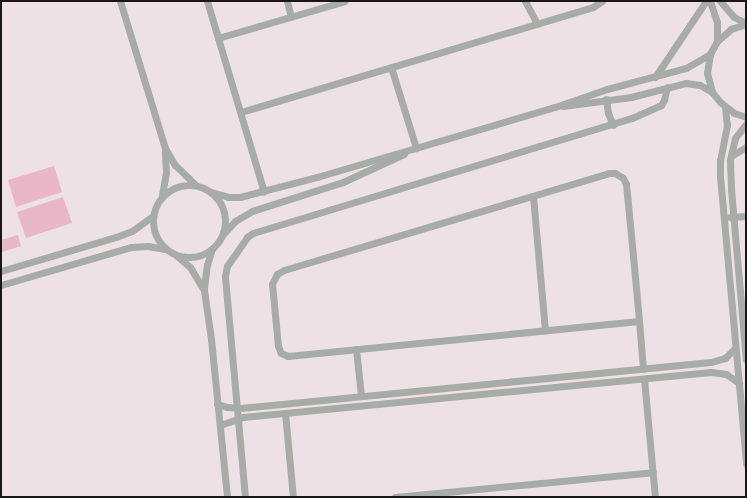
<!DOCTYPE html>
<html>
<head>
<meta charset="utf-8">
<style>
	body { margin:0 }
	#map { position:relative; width:747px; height:498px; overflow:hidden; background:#eee1e5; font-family:"Asap Condensed",sans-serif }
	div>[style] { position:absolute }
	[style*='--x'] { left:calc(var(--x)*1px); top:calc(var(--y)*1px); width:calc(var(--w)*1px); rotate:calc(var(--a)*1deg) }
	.green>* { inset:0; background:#e9b7c7 }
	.minor>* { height:7px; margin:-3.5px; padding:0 3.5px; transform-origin:3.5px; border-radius:3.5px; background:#a7aca9 }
	.minor>.ring { margin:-3.5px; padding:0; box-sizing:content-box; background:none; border:7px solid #a7aca9; border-radius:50% }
	span { translate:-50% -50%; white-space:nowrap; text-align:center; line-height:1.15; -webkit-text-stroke:4px #fbeef2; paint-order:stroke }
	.frame { position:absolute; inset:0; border:2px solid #1a1517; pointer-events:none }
</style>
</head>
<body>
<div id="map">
	<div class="green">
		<i style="clip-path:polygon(54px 166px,62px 192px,16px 207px,8px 180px)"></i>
		<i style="clip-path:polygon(63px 197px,72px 223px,26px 238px,17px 212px)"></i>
		<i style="clip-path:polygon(18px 235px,21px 246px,2px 252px,1px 240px)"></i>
	</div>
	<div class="minor">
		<i style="--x:120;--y:1;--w:154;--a:73"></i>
		<i style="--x:165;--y:148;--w:20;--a:60"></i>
		<i style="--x:175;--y:165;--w:28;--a:44"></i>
		<i style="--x:207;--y:1;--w:199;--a:73.4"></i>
		<i style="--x:287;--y:1;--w:16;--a:76"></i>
		<i style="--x:525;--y:1;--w:26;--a:62"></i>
		<i style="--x:710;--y:1;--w:22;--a:72"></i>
		<i style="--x:717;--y:22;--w:19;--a:90"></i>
		<i style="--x:720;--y:1;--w:21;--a:49"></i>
		<i style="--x:734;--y:17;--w:13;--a:27"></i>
		<i style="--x:746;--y:24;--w:16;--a:162"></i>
		<i style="--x:731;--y:29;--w:18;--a:139"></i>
		<i style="--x:717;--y:41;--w:15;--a:118"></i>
		<i style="--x:710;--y:54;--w:19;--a:99"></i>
		<i style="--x:707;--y:73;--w:20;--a:75"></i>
		<i style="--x:712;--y:92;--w:13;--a:51"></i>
		<i style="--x:720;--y:102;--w:18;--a:38"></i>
		<i style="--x:734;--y:113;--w:13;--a:18"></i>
		<i style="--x:218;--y:38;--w:132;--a:-16.2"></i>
		<i style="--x:391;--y:67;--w:85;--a:72.8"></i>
		<i style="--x:655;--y:77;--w:92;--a:-56.1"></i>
		<i style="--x:606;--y:99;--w:14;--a:82"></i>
		<i style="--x:608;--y:113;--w:13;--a:67"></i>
		<i style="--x:563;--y:106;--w:69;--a:-7.5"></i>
		<i style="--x:631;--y:97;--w:57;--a:-14.3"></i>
		<i style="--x:686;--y:83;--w:14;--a:8"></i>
		<i style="--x:700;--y:85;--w:14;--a:30"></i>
		<i style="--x:725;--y:107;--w:18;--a:84"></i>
		<i style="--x:727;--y:125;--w:36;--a:101"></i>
		<i style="--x:720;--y:160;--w:16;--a:90"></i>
		<i style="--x:720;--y:176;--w:289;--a:84.8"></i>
		<i style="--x:241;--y:112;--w:367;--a:-16.6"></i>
		<i style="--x:593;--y:7;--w:11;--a:-34"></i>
		<i style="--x:746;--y:124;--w:18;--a:128"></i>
		<i style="--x:735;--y:138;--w:23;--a:103"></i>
		<i style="--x:730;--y:160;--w:29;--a:88"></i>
		<i style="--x:731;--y:189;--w:171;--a:85"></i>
		<i style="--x:731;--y:156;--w:17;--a:-31"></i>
		<i class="ring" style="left:153px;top:185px;width:65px;height:65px"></i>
		<i style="--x:211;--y:192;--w:18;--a:16"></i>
		<i style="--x:228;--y:197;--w:12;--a:0"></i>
		<i style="--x:240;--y:197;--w:80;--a:-14.6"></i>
		<i style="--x:317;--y:177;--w:248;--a:-16.4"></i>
		<i style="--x:555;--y:107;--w:55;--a:-19.1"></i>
		<i style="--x:607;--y:89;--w:82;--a:-14.9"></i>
		<i style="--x:686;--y:68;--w:28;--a:-30"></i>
		<i style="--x:162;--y:195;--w:22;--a:-80"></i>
		<i style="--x:166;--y:173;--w:21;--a:-93"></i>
		<i style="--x:533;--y:196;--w:135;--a:84.9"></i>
		<i style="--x:730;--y:217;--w:16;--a:-4"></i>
		<i style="--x:224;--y:233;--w:16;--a:-47"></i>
		<i style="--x:235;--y:221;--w:20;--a:-30"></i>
		<i style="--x:252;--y:211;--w:96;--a:-17.7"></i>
		<i style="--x:343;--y:182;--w:67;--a:-24.7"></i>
		<i style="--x:176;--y:255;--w:18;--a:41"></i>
		<i style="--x:190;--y:267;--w:27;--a:59"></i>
		<i style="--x:204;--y:290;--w:49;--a:81.9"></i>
		<i style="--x:211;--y:339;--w:159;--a:84.2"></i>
		<i style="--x:1;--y:271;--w:120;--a:-16.5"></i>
		<i style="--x:116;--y:237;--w:17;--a:-21"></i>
		<i style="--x:132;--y:231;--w:26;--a:-36"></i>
		<i style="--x:1;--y:285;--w:135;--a:-16.3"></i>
		<i style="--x:131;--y:247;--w:17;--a:-3"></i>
		<i style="--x:148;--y:246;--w:17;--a:10"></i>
		<i style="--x:204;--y:288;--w:23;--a:-83"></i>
		<i style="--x:207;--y:265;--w:17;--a:-73"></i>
		<i style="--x:639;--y:321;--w:353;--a:174.3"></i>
		<i style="--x:288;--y:356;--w:8;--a:-157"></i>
		<i style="--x:281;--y:353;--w:8;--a:-113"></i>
		<i style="--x:278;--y:346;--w:62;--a:-95.5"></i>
		<i style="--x:272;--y:284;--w:11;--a:-63"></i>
		<i style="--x:277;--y:274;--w:8;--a:-30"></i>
		<i style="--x:284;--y:270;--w:339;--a:-16.6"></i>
		<i style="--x:609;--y:173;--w:6;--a:0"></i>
		<i style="--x:615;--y:173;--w:9;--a:32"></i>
		<i style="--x:623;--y:178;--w:7;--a:63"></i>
		<i style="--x:626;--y:184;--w:61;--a:84.4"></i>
		<i style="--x:632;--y:245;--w:76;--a:84.7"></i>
		<i style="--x:639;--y:321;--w:48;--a:85.2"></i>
		<i style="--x:356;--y:349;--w:47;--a:83.9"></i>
		<i style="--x:644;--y:379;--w:119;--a:84.7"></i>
		<i style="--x:217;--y:404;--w:10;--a:17"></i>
		<i style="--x:227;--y:407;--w:14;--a:4"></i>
		<i style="--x:241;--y:408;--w:472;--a:-5.6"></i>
		<i style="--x:711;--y:362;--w:15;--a:-16"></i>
		<i style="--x:725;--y:358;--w:14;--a:-45"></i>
		<i style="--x:285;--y:413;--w:84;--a:84.6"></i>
		<i style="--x:220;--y:425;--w:24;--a:-19"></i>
		<i style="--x:243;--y:417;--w:470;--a:-5.5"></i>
		<i style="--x:711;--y:372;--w:15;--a:8"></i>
		<i style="--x:726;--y:374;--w:16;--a:35"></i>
		<i style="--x:245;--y:497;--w:222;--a:-95.2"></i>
		<i style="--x:225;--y:276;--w:10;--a:-79"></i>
		<i style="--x:227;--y:266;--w:35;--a:-55"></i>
		<i style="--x:247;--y:237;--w:7;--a:-34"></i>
		<i style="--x:253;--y:233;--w:396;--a:-16.9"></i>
		<i style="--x:632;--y:118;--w:32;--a:-24"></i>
		<i style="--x:661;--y:105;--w:6;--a:-59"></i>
		<i style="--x:664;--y:100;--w:13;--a:-77"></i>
		<i style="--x:395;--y:497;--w:259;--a:-5.5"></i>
	</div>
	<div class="frame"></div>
</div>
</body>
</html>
